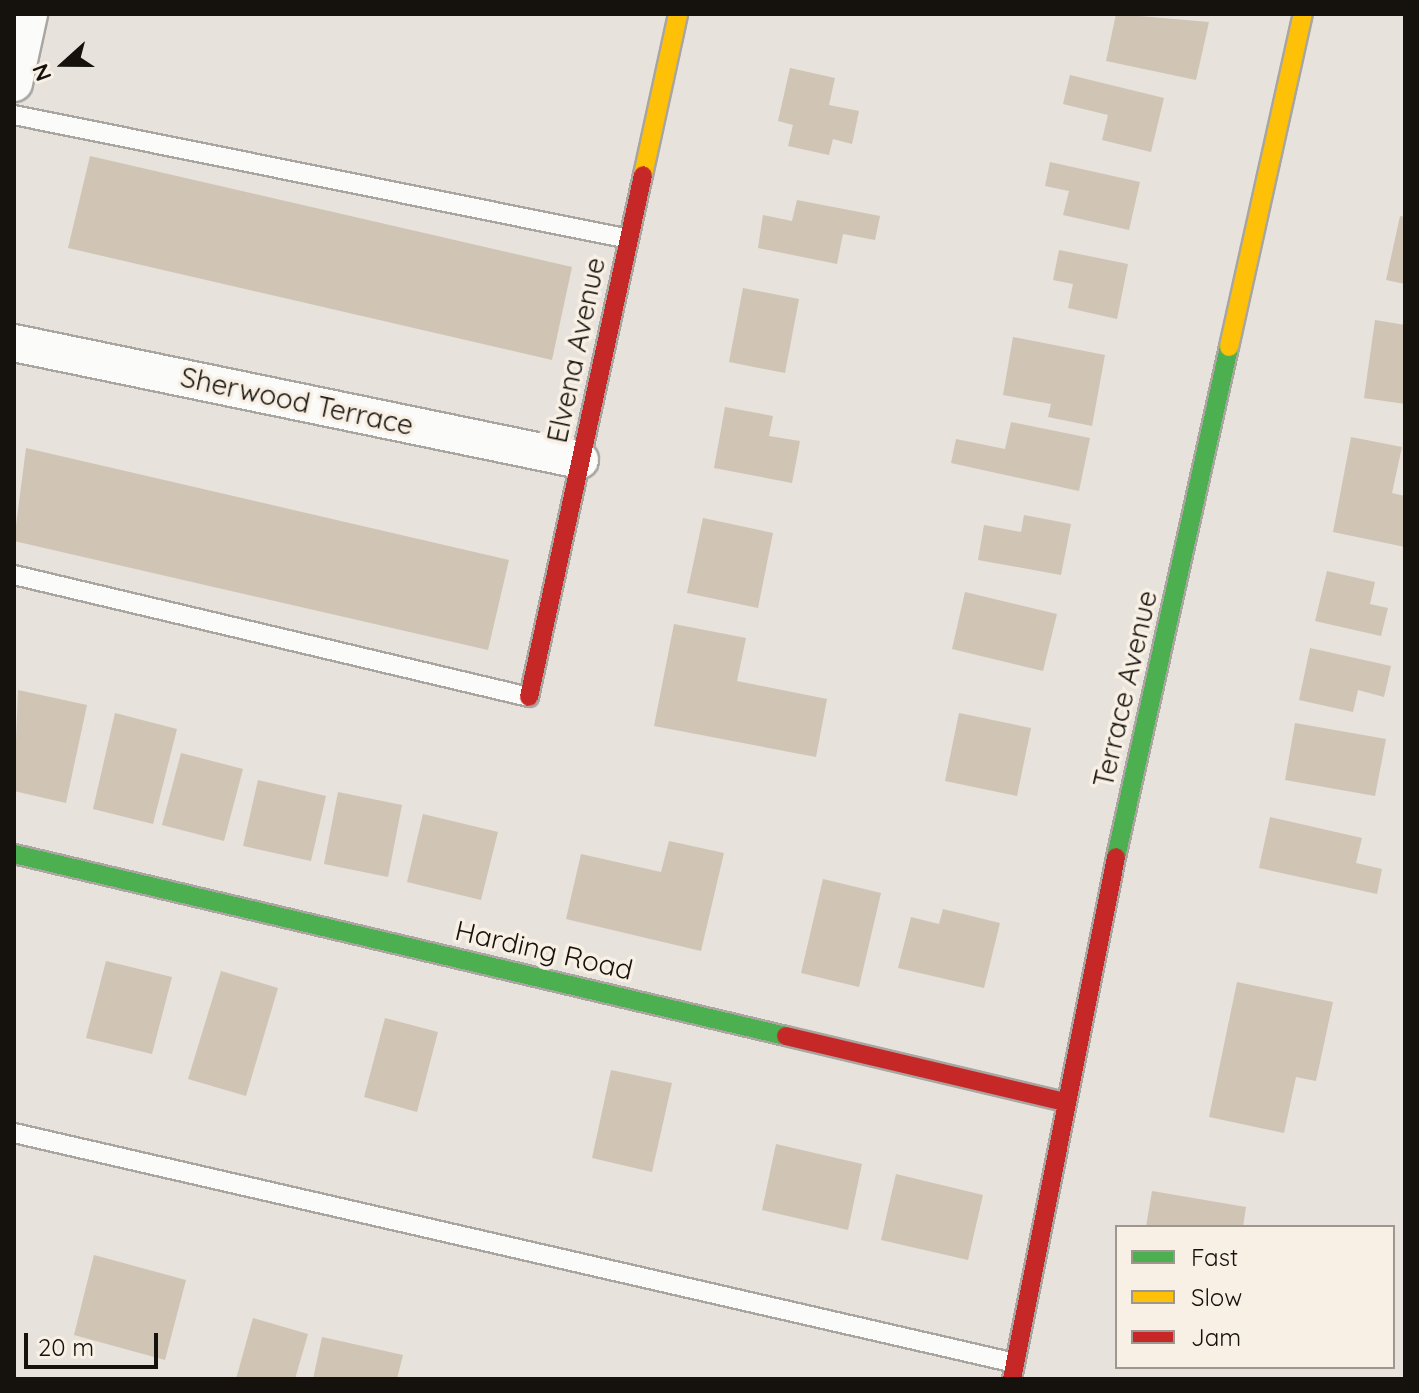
<!DOCTYPE html>
<html>
<head>
<meta charset="utf-8">
<style>
	body { margin:0 }
	#map { position:relative; width:1419px; height:1393px; overflow:hidden; background:#e7e2dc; font-family:Quicksand,sans-serif }
	div>[style] { position:absolute }
	[style*='--x'] { left:calc(var(--x)*1px); top:calc(var(--y)*1px); width:calc(var(--w)*1px); rotate:calc(var(--a)*1deg) }
	.building>* { inset:0; background:#d0c4b4 }
	.roads { filter:drop-shadow(2px 0 #a9a6a1) drop-shadow(-2px 0 #a9a6a1) drop-shadow(0 2px #a9a6a1) drop-shadow(0 -2px #a9a6a1) }
	.lane>* { height:18px; margin:-9px; padding:0 9px; transform-origin:9px; border-radius:9px; background:#fbfbfa }
	.street>* { height:36px; margin:-18px; padding:0 18px; transform-origin:18px; border-radius:18px; background:#fbfbfa }
	.fast>* { height:18px; margin:-9px; padding:0 9px; transform-origin:9px; border-radius:9px; background:#4caf50 }
	.slow>* { height:18px; margin:-9px; padding:0 9px; transform-origin:9px; border-radius:9px; background:#ffc107 }
	.jam>* { height:18px; margin:-9px; padding:0 9px; transform-origin:9px; border-radius:9px; background:#c62828 }
	span { translate:-50% -50%; white-space:nowrap; text-align:center; line-height:1.15; -webkit-text-stroke:7px #f9f0e5; paint-order:stroke }
	.street-label { font-size:28px; color:#15120e }
	.frame { position:absolute; inset:0; border:16px solid #15120e; pointer-events:none }
	.legend { position:absolute; left:1115px; top:1225px; width:280px; height:144px; box-sizing:border-box; background:#f9f0e5; border:2px solid #9e978f; margin:0; padding:10px 14px; list-style:none; font-size:24px; color:#15120e }
	.legend li { display:flex; align-items:center; gap:16px; height:40px }
	.legend b { width:40px; border:2px solid #9e978f }
	.north { position:absolute; left:24px; top:24px; width:80px; height:80px; -webkit-text-stroke:6px #f9f0e5; paint-order:stroke; rotate:249deg; font-size:22px; font-weight:700; line-height:32px; text-align:center; color:#15120e }
	.north::after { content:''; display:block; margin:auto; width:28px; height:36px; background:#15120e; clip-path:polygon(50% 0,100% 100%,50% 72%,0 100%) }
	.scale { position:absolute; left:24px; top:1333px; width:134px; height:36px; box-sizing:border-box; border:4px solid #15120e; border-top:0; padding-left:10px; font-size:24px; line-height:28px; white-space:nowrap; color:#15120e; -webkit-text-stroke:6px #f9f0e5; paint-order:stroke }
</style>
</head>
<body>
<div id="map">
	<div class="building">
		<i style="clip-path:polygon(1116px 14px,1209px 22px,1196px 80px,1106px 61px)"></i>
		<i style="clip-path:polygon(790px 68px,835px 78px,829px 105px,859px 111px,852px 144px,833px 139px,829px 155px,788px 146px,793px 125px,778px 121px)"></i>
		<i style="clip-path:polygon(1070px 75px,1164px 98px,1151px 152px,1102px 140px,1108px 115px,1063px 104px)"></i>
		<i style="clip-path:polygon(90px 156px,572px 267px,552px 360px,68px 248px)"></i>
		<i style="clip-path:polygon(1050px 162px,1140px 182px,1129px 230px,1063px 215px,1069px 191px,1045px 186px)"></i>
		<i style="clip-path:polygon(797px 200px,880px 216px,875px 240px,843px 234px,837px 264px,758px 248px,763px 215px,792px 221px)"></i>
		<i style="clip-path:polygon(1400px 216px,1405px 217px,1405px 284px,1386px 280px)"></i>
		<i style="clip-path:polygon(1059px 250px,1128px 264px,1117px 319px,1068px 308px,1073px 284px,1053px 280px)"></i>
		<i style="clip-path:polygon(743px 288px,799px 299px,785px 373px,729px 362px)"></i>
		<i style="clip-path:polygon(1375px 320px,1405px 325px,1405px 404px,1364px 398px)"></i>
		<i style="clip-path:polygon(1013px 337px,1105px 355px,1092px 426px,1048px 417px,1051px 404px,1003px 395px)"></i>
		<i style="clip-path:polygon(725px 407px,773px 416px,769px 436px,800px 441px,792px 483px,714px 468px)"></i>
		<i style="clip-path:polygon(1011px 422px,1090px 438px,1079px 491px,951px 463px,956px 439px,1005px 449px)"></i>
		<i style="clip-path:polygon(1351px 437px,1402px 447px,1392px 493px,1405px 496px,1405px 547px,1333px 532px)"></i>
		<i style="clip-path:polygon(26px 448px,509px 560px,488px 650px,14px 541px)"></i>
		<i style="clip-path:polygon(1024px 515px,1071px 524px,1061px 575px,978px 560px,984px 525px,1021px 532px)"></i>
		<i style="clip-path:polygon(703px 518px,773px 533px,758px 608px,687px 593px)"></i>
		<i style="clip-path:polygon(1327px 571px,1375px 582px,1370px 604px,1388px 608px,1381px 636px,1315px 621px)"></i>
		<i style="clip-path:polygon(965px 592px,1057px 614px,1043px 671px,952px 649px)"></i>
		<i style="clip-path:polygon(674px 624px,746px 638px,737px 681px,827px 699px,816px 757px,654px 726px)"></i>
		<i style="clip-path:polygon(1310px 648px,1391px 666px,1384px 697px,1358px 690px,1353px 712px,1299px 700px)"></i>
		<i style="clip-path:polygon(18px 690px,87px 705px,66px 803px,14px 791px)"></i>
		<i style="clip-path:polygon(115px 713px,177px 729px,153px 824px,93px 809px)"></i>
		<i style="clip-path:polygon(959px 713px,1031px 728px,1017px 796px,945px 781px)"></i>
		<i style="clip-path:polygon(1295px 723px,1386px 739px,1375px 796px,1285px 780px)"></i>
		<i style="clip-path:polygon(181px 753px,243px 769px,224px 841px,162px 825px)"></i>
		<i style="clip-path:polygon(258px 780px,326px 796px,311px 861px,243px 846px)"></i>
		<i style="clip-path:polygon(338px 792px,402px 805px,388px 877px,324px 864px)"></i>
		<i style="clip-path:polygon(423px 814px,498px 832px,481px 900px,407px 882px)"></i>
		<i style="clip-path:polygon(1270px 817px,1362px 838px,1356px 863px,1382px 869px,1377px 894px,1259px 868px)"></i>
		<i style="clip-path:polygon(669px 841px,724px 853px,701px 951px,566px 919px,581px 854px,661px 872px)"></i>
		<i style="clip-path:polygon(823px 879px,881px 893px,859px 987px,801px 973px)"></i>
		<i style="clip-path:polygon(943px 909px,1000px 923px,984px 988px,898px 968px,911px 917px,939px 924px)"></i>
		<i style="clip-path:polygon(106px 961px,172px 977px,152px 1054px,86px 1038px)"></i>
		<i style="clip-path:polygon(221px 971px,278px 988px,246px 1096px,188px 1079px)"></i>
		<i style="clip-path:polygon(1237px 982px,1333px 1002px,1316px 1081px,1296px 1077px,1284px 1133px,1209px 1117px)"></i>
		<i style="clip-path:polygon(385px 1018px,438px 1032px,417px 1112px,364px 1097px)"></i>
		<i style="clip-path:polygon(611px 1070px,672px 1083px,652px 1172px,592px 1158px)"></i>
		<i style="clip-path:polygon(776px 1144px,862px 1164px,848px 1230px,762px 1210px)"></i>
		<i style="clip-path:polygon(896px 1174px,983px 1195px,968px 1260px,881px 1240px)"></i>
		<i style="clip-path:polygon(1152px 1191px,1246px 1207px,1243px 1227px,1146px 1227px)"></i>
		<i style="clip-path:polygon(94px 1255px,186px 1280px,165px 1360px,74px 1335px)"></i>
		<i style="clip-path:polygon(253px 1318px,308px 1334px,295px 1379px,236px 1379px)"></i>
		<i style="clip-path:polygon(322px 1337px,403px 1355px,397px 1379px,313px 1379px)"></i>
	</div>
	<div class="roads">
		<div class="lane">
			<i style="--x:14;--y:115;--w:627;--a:11.4"></i>
			<i style="--x:14;--y:575;--w:529;--a:13.33"></i>
			<i style="--x:14;--y:1133;--w:1027;--a:12.94"></i>
		</div>
		<div class="street">
			<i style="--x:14;--y:83;--w:71;--a:-77.7"></i>
			<i style="--x:14;--y:343;--w:578;--a:11.68"></i>
		</div>
		<div class="fast">
			<i style="--x:14;--y:854;--w:793;--a:13.27"></i>
			<i style="--x:1116;--y:857;--w:522;--a:-77.51"></i>
		</div>
		<div class="slow">
			<i style="--x:643;--y:175;--w:165;--a:-77.7"></i>
			<i style="--x:1229;--y:347;--w:341;--a:-77.5"></i>
		</div>
		<div class="jam">
			<i style="--x:529;--y:697;--w:534;--a:-77.68"></i>
			<i style="--x:786;--y:1036;--w:284;--a:13.3"></i>
			<i style="--x:1012;--y:1379;--w:532;--a:-78.73"></i>
		</div>
	</div>
	<div class="street-label">
		<span style="left:576px;top:350px;rotate:-78deg">Elvena Avenue</span>
		<span style="left:297px;top:401px;rotate:12deg">Sherwood Terrace</span>
		<span style="left:1125px;top:689px;rotate:-77deg">Terrace Avenue</span>
		<span style="left:544px;top:950px;rotate:13deg">Harding Road</span>
	</div>
	<div class="frame"></div>
	<ul class="legend">
	<li><b style="height:10px;background:#4caf50"></b>Fast</li>
	<li><b style="height:10px;background:#ffc107"></b>Slow</li>
	<li><b style="height:10px;background:#c62828"></b>Jam</li>
	</ul>
	<div class="north">N</div>
	<div class="scale">20 m</div>
</div>
</body>
</html>
